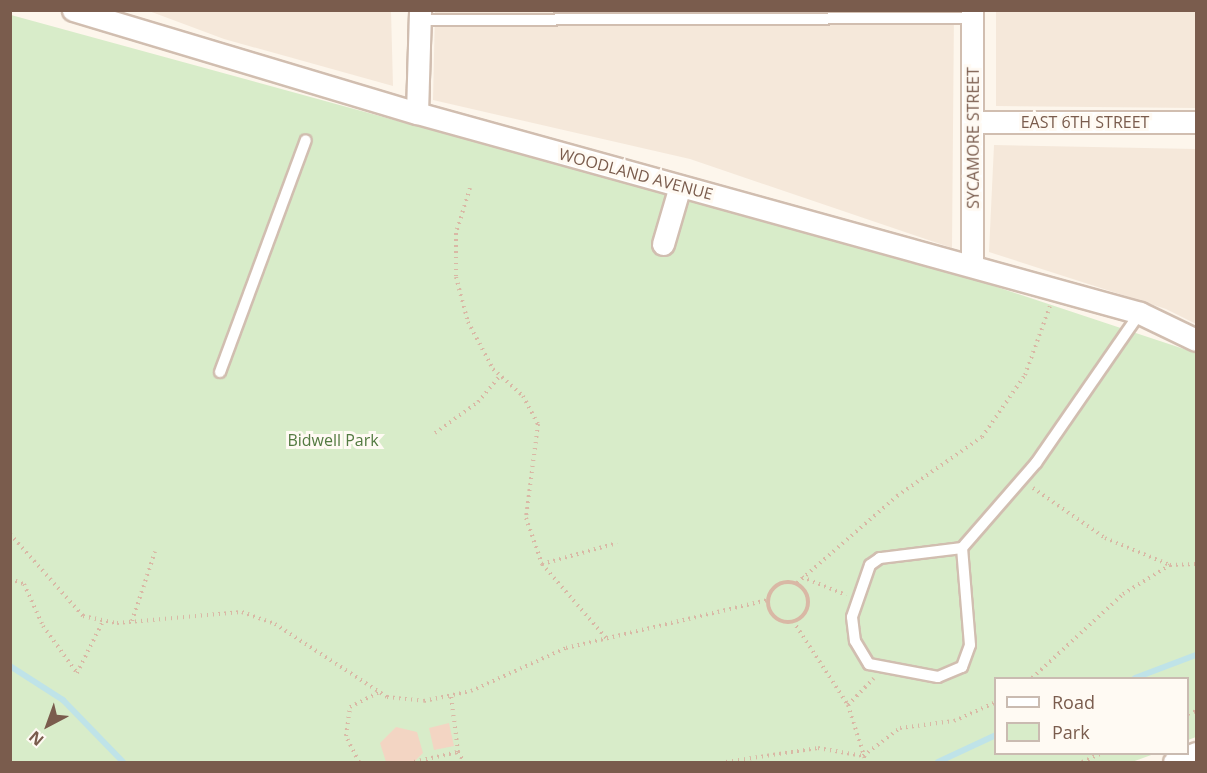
<!DOCTYPE html>
<html>
<head>
<meta charset="utf-8">
<style>
	body { margin:0 }
	#map { position:relative; width:1207px; height:773px; overflow:hidden; background:#fdf6ec; font-family:"Open Sans",sans-serif }
	div>[style] { position:absolute }
	[style*='--x'] { left:calc(var(--x)*1px); top:calc(var(--y)*1px); width:calc(var(--w)*1px); rotate:calc(var(--a)*1deg) }
	.residential>* { inset:0; background:#f5e8da }
	.green>* { inset:0; background:#d8ecc9 }
	.stream>* { height:6px; margin:-3px; padding:0 3px; transform-origin:3px; border-radius:3px; background:#bfe3e8 }
	.building>* { inset:0; background:#f3d5c3 }
	.path>* { height:4px; margin-top:-2px; transform-origin:0; background:repeating-linear-gradient(90deg,#d9b8a5 0 1.5px,transparent 0 6px) }
	.path>.ring { margin:-2px; padding:0; box-sizing:content-box; background:none; border:4px solid #d9b8a5; border-radius:50% }
	.roads { filter:drop-shadow(2px 0 #d1beb0) drop-shadow(-2px 0 #d1beb0) drop-shadow(0 2px #d1beb0) drop-shadow(0 -2px #d1beb0) }
	.lane>* { height:10px; margin:-5px; padding:0 5px; transform-origin:5px; border-radius:5px; background:#fff }
	.street>* { height:21px; margin:-10.5px; padding:0 10.5px; transform-origin:10.5px; border-radius:10.5px; background:#fff }
	span { translate:-50% -50%; white-space:nowrap; text-align:center; line-height:1.15; -webkit-text-stroke:6px #fffaf3; paint-order:stroke }
	.street-label { font-size:16px; color:#7a5c4d }
	.park-label { font-size:16px; color:#537a41 }
	.frame { position:absolute; inset:0; border:12px solid #7a5c4d; pointer-events:none }
	.legend { position:absolute; left:994px; top:677px; width:195px; height:78px; box-sizing:border-box; background:#fffaf3; border:2px solid #cabbb1; margin:0; padding:8px 10px; list-style:none; font-size:18px; color:#7a5c4d }
	.legend li { display:flex; align-items:center; gap:12px; height:30px }
	.legend b { width:30px; border:2px solid #cabbb1 }
	.north { position:absolute; left:18px; top:695px; width:60px; height:60px; -webkit-text-stroke:4px #fffaf3; paint-order:stroke; rotate:221deg; font-size:16px; font-weight:700; line-height:24px; text-align:center; color:#7a5c4d }
	.north::after { content:''; display:block; margin:auto; width:21px; height:27px; background:#7a5c4d; clip-path:polygon(50% 0,100% 100%,50% 72%,0 100%) }
</style>
</head>
<body>
<div id="map">
	<div class="residential">
		<i style="clip-path:polygon(149px 11px,391px 11px,393px 86px,224px 39px)"></i>
		<i style="clip-path:polygon(435px 11px,954px 11px,952px 248px,690px 159px,433px 100px)"></i>
		<i style="clip-path:polygon(996px 11px,1196px 11px,1196px 108px,996px 106px)"></i>
		<i style="clip-path:polygon(994px 145px,1196px 149px,1196px 324px,1166px 309px,989px 252px)"></i>
	</div>
	<div class="green">
		<i style="clip-path:polygon(11px 15px,964px 276px,1196px 353px,1196px 737px,1188px 740px,1188px 678px,996px 678px,996px 754px,1154px 754px,1132px 762px,11px 762px)"></i>
	</div>
	<div class="stream">
		<i style="--x:10;--y:666;--w:63;--a:32.7"></i>
		<i style="--x:63;--y:700;--w:86;--a:45.9"></i>
		<i style="--x:1135;--y:678;--w:65;--a:-20.7"></i>
		<i style="--x:938;--y:762;--w:64;--a:-25"></i>
	</div>
	<div class="building">
		<i style="clip-path:polygon(449px 723px,454px 746px,434px 750px,429px 728px)"></i>
		<i style="clip-path:polygon(396px 727px,417px 732px,423px 753px,414px 762px,386px 762px,380px 743px)"></i>
	</div>
	<div class="path">
		<i style="--x:470;--y:188;--w:47;--a:107.3"></i>
		<i style="--x:456;--y:233;--w:44;--a:90"></i>
		<i style="--x:456;--y:277;--w:47;--a:75.1"></i>
		<i style="--x:468;--y:322;--w:53;--a:62"></i>
		<i style="--x:493;--y:369;--w:40;--a:42"></i>
		<i style="--x:523;--y:396;--w:32;--a:62"></i>
		<i style="--x:538;--y:424;--w:95;--a:97.3"></i>
		<i style="--x:526;--y:518;--w:49;--a:70.8"></i>
		<i style="--x:542;--y:564;--w:99;--a:49.1"></i>
		<i style="--x:435;--y:433;--w:53;--a:-35.8"></i>
		<i style="--x:478;--y:402;--w:34;--a:-50"></i>
		<i style="--x:1033;--y:488;--w:88;--a:34.8"></i>
		<i style="--x:1105;--y:538;--w:70;--a:22.6"></i>
		<i style="--x:10;--y:534;--w:110;--a:48.3"></i>
		<i style="--x:83;--y:616;--w:35;--a:12"></i>
		<i style="--x:117;--y:623;--w:125;--a:-5"></i>
		<i style="--x:242;--y:612;--w:35;--a:20"></i>
		<i style="--x:275;--y:624;--w:134;--a:33.1"></i>
		<i style="--x:387;--y:697;--w:37;--a:6"></i>
		<i style="--x:424;--y:701;--w:48;--a:-12"></i>
		<i style="--x:471;--y:691;--w:104;--a:-24.4"></i>
		<i style="--x:566;--y:648;--w:208;--a:-13.4"></i>
		<i style="--x:542;--y:564;--w:78;--a:-15.6"></i>
		<i style="--x:802;--y:577;--w:48;--a:22.2"></i>
		<i style="--x:10;--y:579;--w:15;--a:20"></i>
		<i style="--x:24;--y:584;--w:46;--a:65.7"></i>
		<i style="--x:43;--y:626;--w:58;--a:54.1"></i>
		<i style="--x:77;--y:673;--w:58;--a:-63.4"></i>
		<i class="ring" style="left:768px;top:582px;width:36px;height:36px"></i>
		<i style="--x:797;--y:583;--w:133;--a:-41"></i>
		<i style="--x:897;--y:496;--w:103;--a:-34.8"></i>
		<i style="--x:982;--y:437;--w:75;--a:-55.3"></i>
		<i style="--x:1025;--y:375;--w:73;--a:-70.1"></i>
		<i style="--x:132;--y:621;--w:73;--a:-71.6"></i>
		<i style="--x:793;--y:621;--w:100;--a:56.8"></i>
		<i style="--x:848;--y:705;--w:60;--a:72.5"></i>
		<i style="--x:1032;--y:678;--w:124;--a:-42.7"></i>
		<i style="--x:1123;--y:594;--w:55;--a:-31.7"></i>
		<i style="--x:1170;--y:565;--w:26;--a:-2"></i>
		<i style="--x:848;--y:705;--w:37;--a:-46"></i>
		<i style="--x:1188;--y:714;--w:9;--a:-21"></i>
		<i style="--x:458;--y:752;--w:12;--a:59"></i>
		<i style="--x:863;--y:756;--w:46;--a:-37.1"></i>
		<i style="--x:900;--y:728;--w:54;--a:-7.4"></i>
		<i style="--x:954;--y:721;--w:46;--a:-24.3"></i>
		<i style="--x:359;--y:762;--w:29;--a:-117"></i>
		<i style="--x:346;--y:736;--w:29;--a:-82"></i>
		<i style="--x:350;--y:707;--w:34;--a:-27"></i>
		<i style="--x:414;--y:762;--w:45;--a:-12.8"></i>
		<i style="--x:458;--y:752;--w:57;--a:-97"></i>
		<i style="--x:726;--y:762;--w:93;--a:-8.7"></i>
		<i style="--x:818;--y:748;--w:46;--a:10.1"></i>
		<i style="--x:1082;--y:762;--w:20;--a:-24"></i>
	</div>
	<div class="roads">
		<div class="lane">
			<i style="--x:420;--y:20;--w:552;--a:-0.21"></i>
			<i style="--x:220;--y:372;--w:247;--a:-69.7"></i>
			<i style="--x:962;--y:548;--w:83;--a:173"></i>
			<i style="--x:880;--y:558;--w:12;--a:145"></i>
			<i style="--x:870;--y:565;--w:55;--a:109.1"></i>
			<i style="--x:852;--y:617;--w:24;--a:83"></i>
			<i style="--x:855;--y:641;--w:27;--a:59"></i>
			<i style="--x:869;--y:664;--w:70;--a:10.7"></i>
			<i style="--x:938;--y:677;--w:26;--a:-23"></i>
			<i style="--x:962;--y:667;--w:23;--a:-70"></i>
			<i style="--x:970;--y:645;--w:97;--a:-94.7"></i>
			<i style="--x:962;--y:548;--w:113;--a:-49"></i>
			<i style="--x:1036;--y:463;--w:183;--a:-55.3"></i>
		</div>
		<div class="street">
			<i style="--x:73;--y:10;--w:359;--a:16.7"></i>
			<i style="--x:417;--y:113;--w:750;--a:15.46"></i>
			<i style="--x:1140;--y:313;--w:62;--a:25.7"></i>
			<i style="--x:972;--y:10;--w:255;--a:90"></i>
			<i style="--x:417;--y:113;--w:103;--a:-88.3"></i>
			<i style="--x:974;--y:122;--w:222;--a:0"></i>
			<i style="--x:663;--y:244;--w:60;--a:-73.7"></i>
			<i style="--x:1174;--y:762;--w:24;--a:-22"></i>
		</div>
	</div>
	<div class="street-label">
		<span style="left:1085px;top:122px">EAST 6TH STREET</span>
		<span style="left:973px;top:138px;rotate:-90deg">SYCAMORE STREET</span>
		<span style="left:636px;top:174px;rotate:15deg">WOODLAND AVENUE</span>
	</div>
	<div class="park-label">
		<span style="left:333px;top:440px">Bidwell Park</span>
	</div>
	<div class="frame"></div>
	<ul class="legend">
	<li><b style="height:8px;background:#fff"></b>Road</li>
	<li><b style="height:16px;background:#d8ecc9"></b>Park</li>
	</ul>
	<div class="north">N</div>
</div>
</body>
</html>
